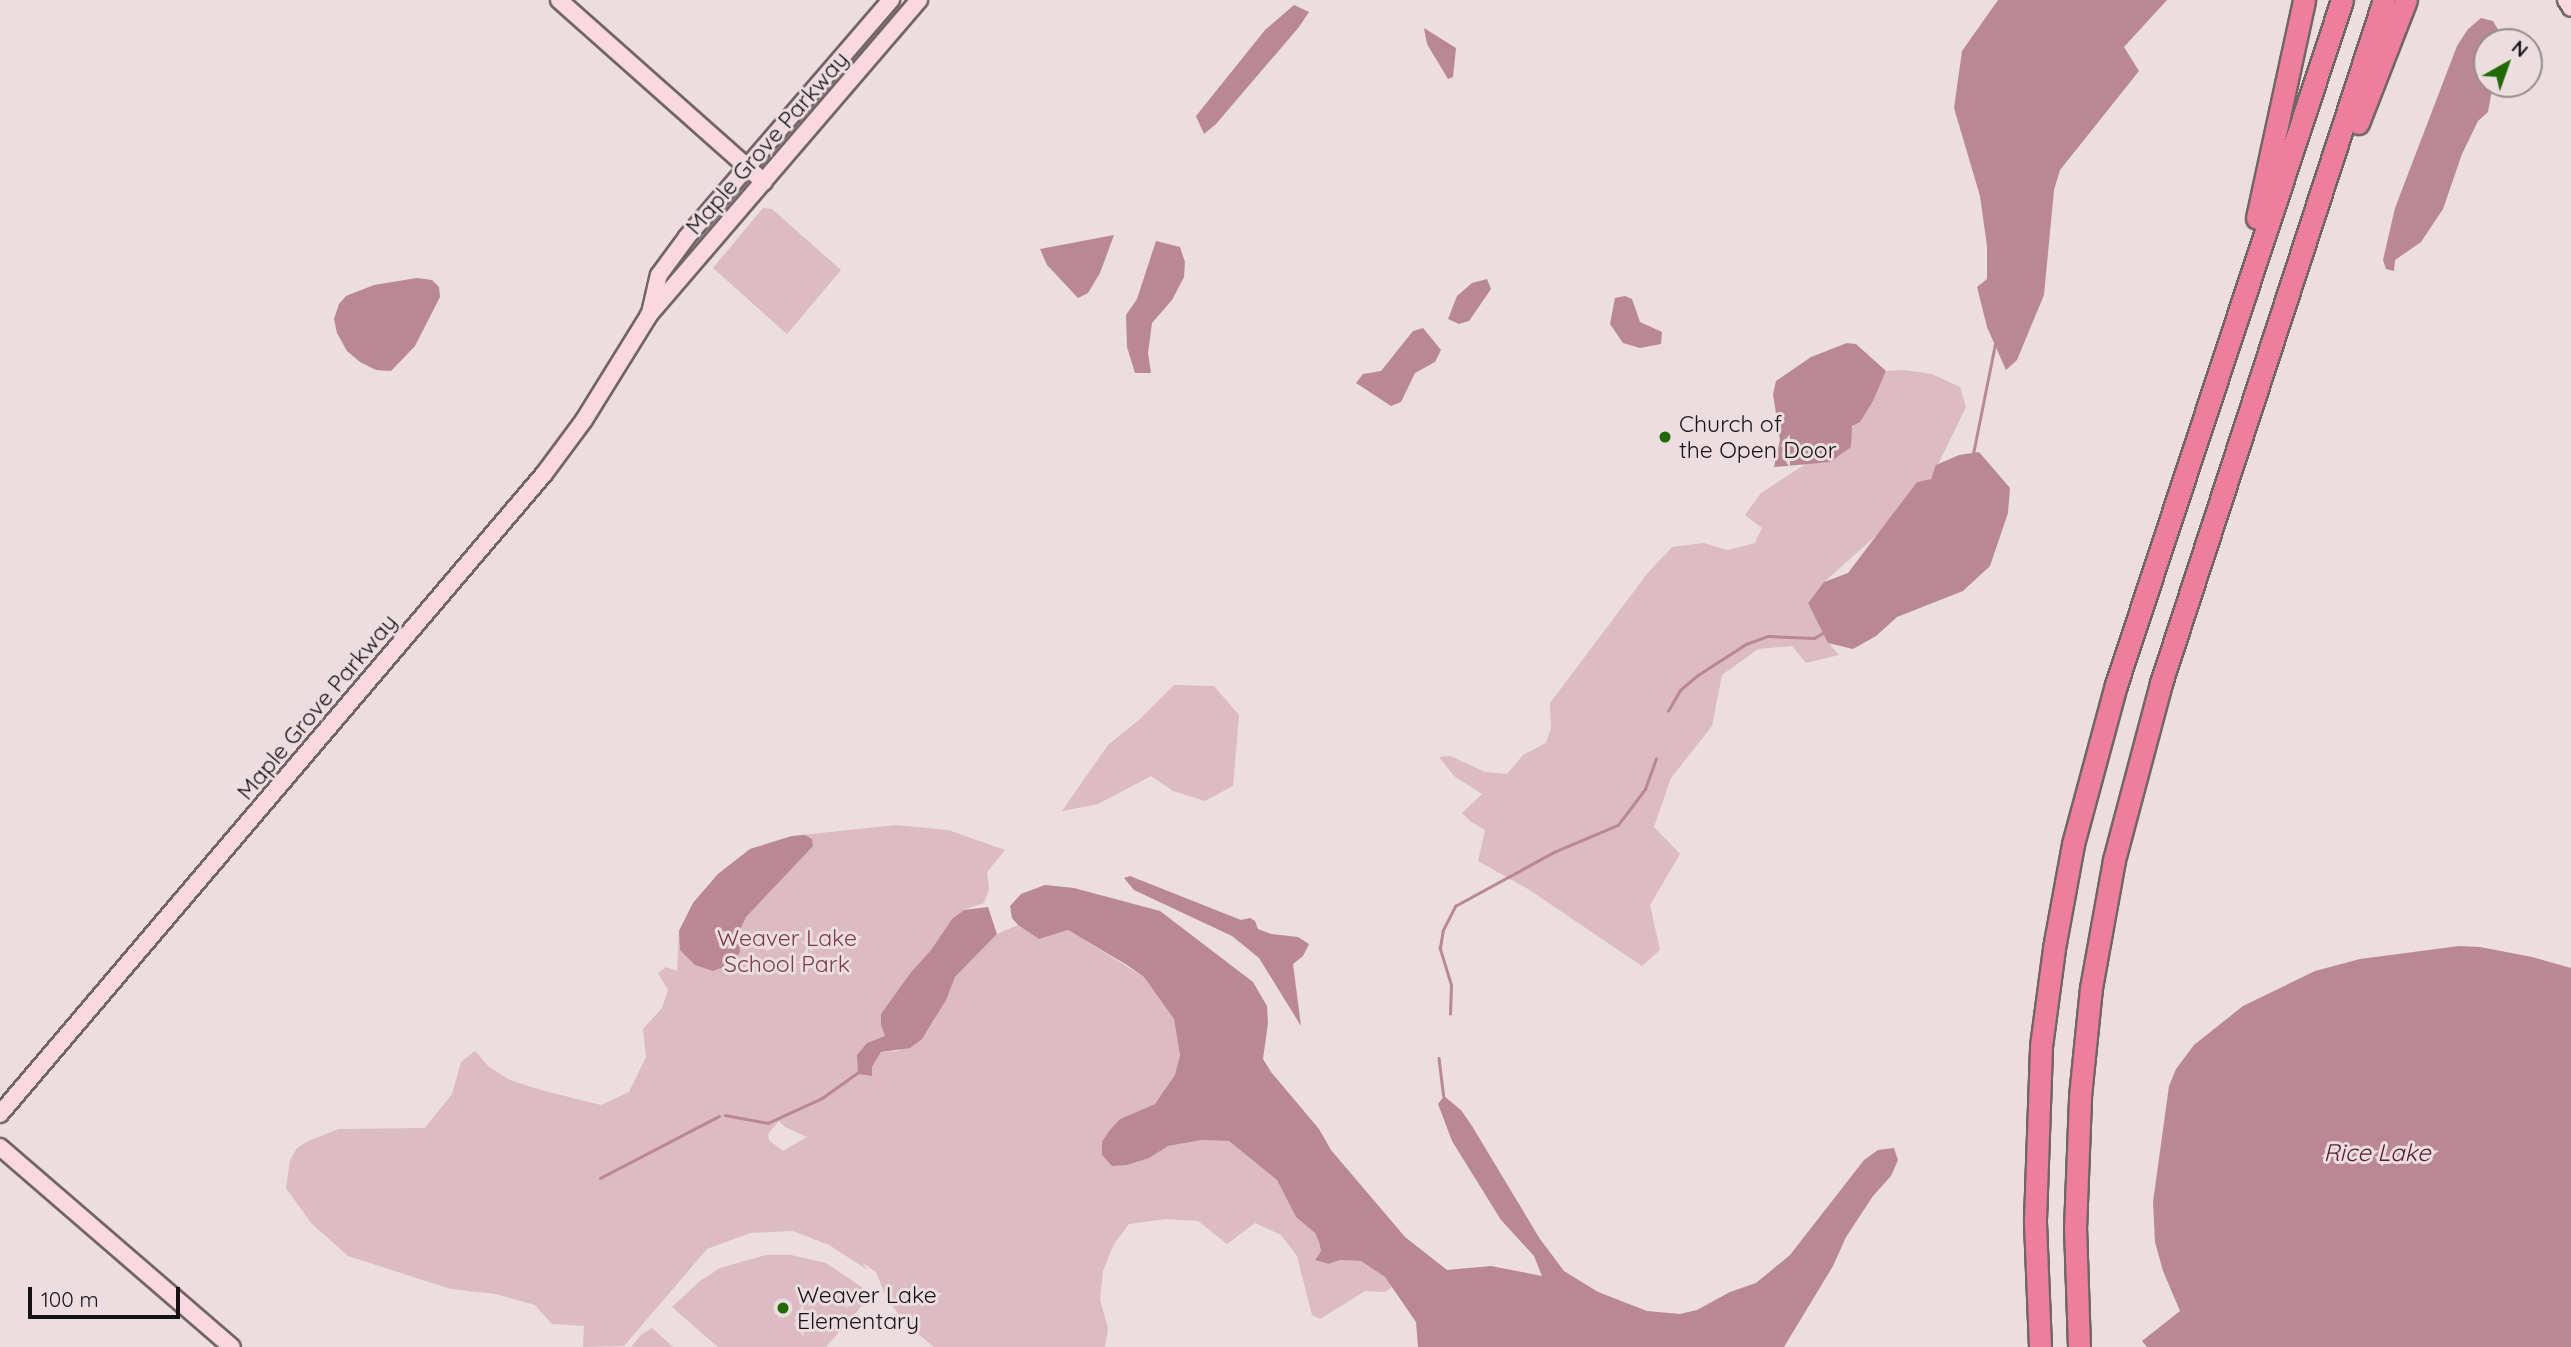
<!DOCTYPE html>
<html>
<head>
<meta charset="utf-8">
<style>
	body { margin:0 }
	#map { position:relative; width:2571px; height:1347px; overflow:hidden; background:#ebdde0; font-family:Quicksand,sans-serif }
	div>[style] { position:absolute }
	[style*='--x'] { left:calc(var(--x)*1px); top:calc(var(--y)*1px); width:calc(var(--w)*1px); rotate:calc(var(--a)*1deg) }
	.green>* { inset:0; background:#dcbbc3 }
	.water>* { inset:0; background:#b98894 }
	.stream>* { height:2.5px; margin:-1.25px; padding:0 1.25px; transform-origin:1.25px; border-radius:1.25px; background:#b98894 }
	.roads { filter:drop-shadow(2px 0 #716567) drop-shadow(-2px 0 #716567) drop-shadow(0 2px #716567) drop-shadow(0 -2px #716567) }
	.secondary>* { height:16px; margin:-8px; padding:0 8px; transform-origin:8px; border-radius:8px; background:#fad8e2 }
	.highway>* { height:21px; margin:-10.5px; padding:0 10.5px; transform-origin:10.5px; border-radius:10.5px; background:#ed7e9e }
	.dots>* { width:19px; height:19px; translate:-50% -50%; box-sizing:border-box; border:4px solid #ebdde0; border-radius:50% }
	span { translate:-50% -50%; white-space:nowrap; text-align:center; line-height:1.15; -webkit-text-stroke:6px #ebdde0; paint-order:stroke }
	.street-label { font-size:23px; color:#171213 }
	.poi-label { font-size:23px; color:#171213 }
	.left { translate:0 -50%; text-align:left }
	.park-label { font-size:23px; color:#7c3b4f }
	.water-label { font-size:24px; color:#571a2f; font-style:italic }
	.north { position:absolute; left:2473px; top:28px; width:70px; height:70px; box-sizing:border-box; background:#ebdde0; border:2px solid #968c8e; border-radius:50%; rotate:40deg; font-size:19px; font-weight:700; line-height:28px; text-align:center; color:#171213 }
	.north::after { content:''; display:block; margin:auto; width:24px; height:32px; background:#216903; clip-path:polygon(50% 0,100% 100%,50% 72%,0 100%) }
	.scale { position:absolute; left:28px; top:1287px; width:152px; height:32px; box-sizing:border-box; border:4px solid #171213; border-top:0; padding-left:9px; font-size:21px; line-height:24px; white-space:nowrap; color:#171213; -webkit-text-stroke:5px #ebdde0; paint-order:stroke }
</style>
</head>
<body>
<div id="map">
	<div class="green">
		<i style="clip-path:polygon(763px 208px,772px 209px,841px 270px,787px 334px,713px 268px)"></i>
		<i style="clip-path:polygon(1904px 370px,1932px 374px,1960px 387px,1966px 407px,1931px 479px,1917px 482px,1878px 534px,1824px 582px,1808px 603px,1828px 642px,1839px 655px,1806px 663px,1792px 646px,1758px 649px,1722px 675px,1712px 726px,1671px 778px,1654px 827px,1680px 854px,1650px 905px,1660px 950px,1642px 966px,1528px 889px,1478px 861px,1485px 830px,1470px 821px,1462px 813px,1482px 794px,1454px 776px,1439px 757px,1450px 756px,1485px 772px,1507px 774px,1523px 755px,1546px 743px,1551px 728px,1550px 703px,1647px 574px,1672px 547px,1704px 543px,1727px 550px,1755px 543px,1762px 528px,1745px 515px,1761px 493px,1807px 463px,1830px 462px,1853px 426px,1873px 401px,1886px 371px)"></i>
		<i style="clip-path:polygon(1174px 685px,1214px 686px,1239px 715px,1233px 786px,1205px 801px,1173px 791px,1151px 776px,1098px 804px,1062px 811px,1108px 745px,1139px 720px)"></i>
		<i style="clip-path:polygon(evenodd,896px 825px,948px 830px,1005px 850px,987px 872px,989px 889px,984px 903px,964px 910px,952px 919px,931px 950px,912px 971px,886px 1036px,867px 1043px,872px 1067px,881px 1052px,898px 1051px,933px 1022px,955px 977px,997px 934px,1018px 925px,1039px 939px,1068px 930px,1144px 977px,1174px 1019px,1180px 1052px,1176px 1075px,1167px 1089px,1155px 1104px,1120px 1119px,1109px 1131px,1138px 1162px,1168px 1146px,1202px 1140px,1229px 1141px,1277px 1180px,1296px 1217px,1315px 1233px,1319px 1242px,1321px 1251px,1315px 1259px,1329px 1264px,1340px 1260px,1361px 1261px,1385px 1277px,1392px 1287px,1385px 1292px,1365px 1291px,1320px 1319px,1312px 1315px,1297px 1256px,1281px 1235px,1255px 1223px,1227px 1244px,1198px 1221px,1166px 1219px,1129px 1224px,1114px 1244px,1103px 1271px,1100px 1300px,1108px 1328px,1105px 1347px,934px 1347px,907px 1325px,887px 1299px,876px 1272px,861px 1262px,868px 1270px,829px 1245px,793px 1231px,750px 1233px,707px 1249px,624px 1346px,583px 1347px,584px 1326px,552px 1324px,535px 1305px,496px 1294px,451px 1289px,348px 1256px,311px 1223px,286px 1188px,290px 1160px,297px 1148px,308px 1141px,339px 1129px,425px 1128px,452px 1094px,461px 1062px,475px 1051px,489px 1067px,510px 1080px,541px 1090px,601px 1105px,629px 1092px,646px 1057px,643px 1029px,662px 1008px,668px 990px,658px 973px,666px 967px,677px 971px,679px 931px,693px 903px,718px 874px,750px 849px,792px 836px,896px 825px,779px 1121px,785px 1127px,807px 1137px,783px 1151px,769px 1140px,768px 1134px,779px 1121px)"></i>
		<i style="clip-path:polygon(766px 1255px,791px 1255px,826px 1263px,872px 1294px,826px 1347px,718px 1347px,672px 1307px,700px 1281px,720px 1268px)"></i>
		<i style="clip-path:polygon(652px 1328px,673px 1347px,631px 1347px,641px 1335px)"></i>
	</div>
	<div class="water">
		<i style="clip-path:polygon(1998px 0,2167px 0,2124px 47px,2139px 71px,2060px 170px,2054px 190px,2044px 295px,2017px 360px,2006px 370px,1987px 327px,1977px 287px,1987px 279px,1987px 246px,1980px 196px,1954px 108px,1962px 51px)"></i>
		<i style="clip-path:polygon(1294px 5px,1309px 12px,1299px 27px,1216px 124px,1204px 134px,1196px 116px,1265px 30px)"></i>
		<i style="clip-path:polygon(2481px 18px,2493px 21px,2503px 38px,2503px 42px,2487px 42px,2487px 84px,2493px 84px,2488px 112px,2478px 121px,2462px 154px,2443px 209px,2421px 242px,2395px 260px,2394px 271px,2386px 269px,2383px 260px,2395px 208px,2457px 46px,2468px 29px)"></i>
		<i style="clip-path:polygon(1424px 28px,1456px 48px,1453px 77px,1448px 79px,1427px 44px)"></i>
		<i style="clip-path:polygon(1114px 235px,1100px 273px,1088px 293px,1078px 298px,1047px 265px,1040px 249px)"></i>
		<i style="clip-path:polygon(1156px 241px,1180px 247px,1185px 262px,1184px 277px,1172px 300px,1152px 323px,1148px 353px,1151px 373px,1135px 373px,1127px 347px,1126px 315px,1137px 299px)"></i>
		<i style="clip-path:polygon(417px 278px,432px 280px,439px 287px,440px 297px,415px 346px,391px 371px,376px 370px,360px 362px,347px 351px,337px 333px,334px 319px,339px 304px,346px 296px,374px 285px)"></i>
		<i style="clip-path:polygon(1487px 279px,1491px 289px,1469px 321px,1459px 324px,1448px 319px,1457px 296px,1472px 283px)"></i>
		<i style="clip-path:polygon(1625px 296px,1632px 299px,1640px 322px,1662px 332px,1661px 344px,1640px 348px,1623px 343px,1610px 324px,1615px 298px)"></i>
		<i style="clip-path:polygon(1423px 328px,1441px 350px,1435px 362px,1415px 373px,1401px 402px,1391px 406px,1356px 383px,1363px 374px,1381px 371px,1413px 331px)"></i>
		<i style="clip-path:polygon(1847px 343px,1856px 344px,1886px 371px,1873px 401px,1860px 422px,1852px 426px,1851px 447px,1830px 462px,1774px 467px,1780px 440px,1773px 394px,1776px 381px,1811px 357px)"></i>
		<i style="clip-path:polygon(1979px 452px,2010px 488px,2008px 513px,1990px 566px,1963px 591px,1897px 617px,1876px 636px,1853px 649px,1828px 643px,1808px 603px,1824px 582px,1848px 573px,1917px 482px,1931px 479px,1936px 465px,1959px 455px)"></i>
		<i style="clip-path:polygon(805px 835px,812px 839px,813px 846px,746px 917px,739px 932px,740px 952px,732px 964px,713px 971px,695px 965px,680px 950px,679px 931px,693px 903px,718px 874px,750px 849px,792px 836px)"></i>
		<i style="clip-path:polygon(1130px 876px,1241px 920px,1250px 918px,1255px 921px,1258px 929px,1271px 934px,1298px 937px,1309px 944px,1303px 956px,1293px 964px,1301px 1026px,1259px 958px,1232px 936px,1134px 890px,1124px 878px)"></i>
		<i style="clip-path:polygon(1045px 885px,1074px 888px,1160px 911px,1253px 982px,1267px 1006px,1268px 1023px,1263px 1059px,1271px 1072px,1319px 1129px,1331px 1150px,1405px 1237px,1447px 1270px,1491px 1266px,1542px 1276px,1534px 1256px,1501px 1220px,1452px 1141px,1438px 1104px,1444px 1096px,1461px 1110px,1472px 1126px,1540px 1239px,1564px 1271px,1598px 1292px,1647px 1311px,1680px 1314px,1697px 1310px,1730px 1292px,1756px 1283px,1790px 1255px,1864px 1160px,1878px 1150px,1894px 1148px,1898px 1160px,1891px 1176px,1873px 1196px,1846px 1237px,1833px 1266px,1784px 1347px,1418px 1347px,1416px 1322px,1385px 1277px,1361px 1261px,1340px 1260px,1329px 1264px,1315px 1260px,1321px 1251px,1319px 1242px,1315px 1233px,1296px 1217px,1277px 1180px,1229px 1141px,1202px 1140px,1168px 1146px,1149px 1158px,1127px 1165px,1112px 1166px,1102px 1155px,1102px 1142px,1109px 1131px,1120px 1119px,1155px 1104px,1175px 1075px,1180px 1055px,1174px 1019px,1144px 977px,1127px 965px,1068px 930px,1039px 939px,1018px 925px,1012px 918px,1010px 906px,1021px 894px)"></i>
		<i style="clip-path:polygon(988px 907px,997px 934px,955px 977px,946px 1000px,922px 1039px,910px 1048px,881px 1052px,872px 1067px,872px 1076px,858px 1074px,857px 1055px,867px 1043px,885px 1036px,881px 1025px,881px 1014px,912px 971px,931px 950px,952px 919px,964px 910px)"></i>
		<i style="clip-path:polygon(2459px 946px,2480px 947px,2532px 957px,2571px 968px,2571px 1347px,2147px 1347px,2142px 1341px,2180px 1311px,2163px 1271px,2155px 1242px,2153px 1202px,2169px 1086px,2176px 1069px,2194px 1045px,2243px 1006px,2315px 971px,2360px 959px)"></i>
	</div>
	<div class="stream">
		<i style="--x:1973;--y:454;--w:112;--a:-78.7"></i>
		<i style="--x:1668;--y:711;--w:24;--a:-60"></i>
		<i style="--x:1680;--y:690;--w:23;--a:-40"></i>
		<i style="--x:1698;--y:675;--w:57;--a:-32.9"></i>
		<i style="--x:1746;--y:644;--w:23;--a:-20"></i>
		<i style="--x:1768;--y:636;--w:46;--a:2.5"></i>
		<i style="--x:1814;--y:638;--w:14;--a:-30"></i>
		<i style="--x:1450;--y:1014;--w:29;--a:-88"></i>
		<i style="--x:1451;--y:985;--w:39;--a:-107"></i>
		<i style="--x:1440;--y:948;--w:18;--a:-81"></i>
		<i style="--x:1443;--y:930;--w:27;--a:-63"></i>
		<i style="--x:1455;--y:906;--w:113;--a:-28.6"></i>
		<i style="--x:1554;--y:852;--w:69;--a:-22.9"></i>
		<i style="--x:1618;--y:825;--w:45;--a:-53.1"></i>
		<i style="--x:1645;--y:789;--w:32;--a:-70"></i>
		<i style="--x:1439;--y:1058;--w:38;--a:83"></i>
		<i style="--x:725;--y:1115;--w:44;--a:10.5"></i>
		<i style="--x:768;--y:1123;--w:60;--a:-24.8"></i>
		<i style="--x:822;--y:1098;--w:43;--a:-35.5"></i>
		<i style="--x:600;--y:1178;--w:134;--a:-27.5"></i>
	</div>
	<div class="roads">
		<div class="secondary">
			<i style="--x:559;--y:0;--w:274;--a:41.6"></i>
			<i style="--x:2566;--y:0;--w:9;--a:58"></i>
			<i style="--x:650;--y:313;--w:39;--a:-77"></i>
			<i style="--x:659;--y:275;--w:47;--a:-53.6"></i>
			<i style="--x:687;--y:237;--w:313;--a:-49.3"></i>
			<i style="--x:0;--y:1114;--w:840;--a:-49.64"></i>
			<i style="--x:544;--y:474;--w:67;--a:-53.5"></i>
			<i style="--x:584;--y:420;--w:123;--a:-58.2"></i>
			<i style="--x:649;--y:315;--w:415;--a:-49.4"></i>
			<i style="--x:0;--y:1147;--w:306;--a:40.8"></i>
		</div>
		<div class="highway">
			<i style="--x:2358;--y:123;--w:132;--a:-68.7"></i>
			<i style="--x:2257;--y:218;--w:223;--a:-77.8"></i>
			<i style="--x:2040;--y:1347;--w:127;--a:-92.3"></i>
			<i style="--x:2035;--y:1220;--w:174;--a:-88"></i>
			<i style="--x:2041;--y:1046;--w:99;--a:-82.4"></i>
			<i style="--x:2054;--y:948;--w:106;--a:-79.6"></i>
			<i style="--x:2073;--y:844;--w:165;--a:-74.9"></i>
			<i style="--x:2116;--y:685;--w:721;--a:-71.74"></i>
			<i style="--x:2079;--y:1347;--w:118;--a:-91.9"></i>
			<i style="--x:2075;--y:1229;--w:133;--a:-87.8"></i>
			<i style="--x:2080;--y:1096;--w:109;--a:-84.2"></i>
			<i style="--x:2091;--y:988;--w:130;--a:-79.8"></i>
			<i style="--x:2114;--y:860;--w:183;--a:-75.1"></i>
			<i style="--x:2161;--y:683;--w:718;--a:-71.92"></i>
		</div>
	</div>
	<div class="dots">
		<i style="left:1665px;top:437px;background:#216903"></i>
		<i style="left:783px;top:1308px;background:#216903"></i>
	</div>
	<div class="street-label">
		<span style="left:767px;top:143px;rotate:-49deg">Maple Grove Parkway</span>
		<span style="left:317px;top:707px;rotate:-50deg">Maple Grove Parkway</span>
	</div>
	<div class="poi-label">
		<span class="left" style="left:1679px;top:437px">Church of<br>the Open Door</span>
		<span class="left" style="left:797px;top:1308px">Weaver Lake<br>Elementary</span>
	</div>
	<div class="park-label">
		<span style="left:787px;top:951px">Weaver Lake<br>School Park</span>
	</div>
	<div class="water-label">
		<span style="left:2377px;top:1153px">Rice Lake</span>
	</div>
	<div class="north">N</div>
	<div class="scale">100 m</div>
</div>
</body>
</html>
